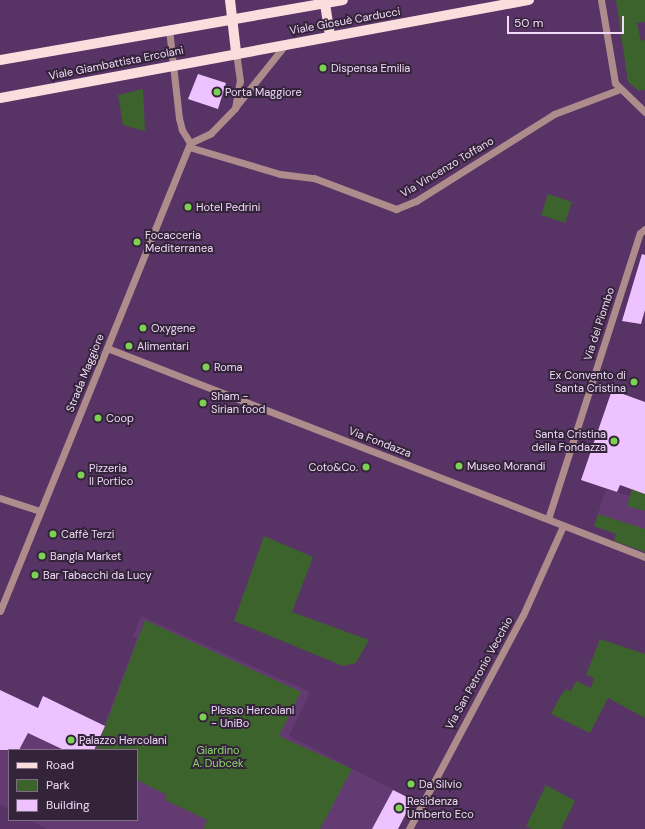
<!DOCTYPE html>
<html>
<head>
<meta charset="utf-8">
<style>
	body { margin:0 }
	#map { position:relative; width:645px; height:829px; overflow:hidden; background:#583365; font-family:"DM Sans",sans-serif }
	div>[style] { position:absolute }
	[style*='--x'] { left:calc(var(--x)*1px); top:calc(var(--y)*1px); width:calc(var(--w)*1px); rotate:calc(var(--a)*1deg) }
	.built>* { inset:0; background:#643a72 }
	.green>* { inset:0; background:#3d632c }
	.building>* { inset:0; background:#eec2fe }
	.minor>* { height:7px; margin:-3.5px; padding:0 3.5px; transform-origin:3.5px; border-radius:3.5px; background:#ae8c8c }
	.major>* { height:10px; margin:-5px; padding:0 5px; transform-origin:5px; border-radius:5px; background:#fadede }
	.dots>* { width:11px; height:11px; translate:-50% -50%; box-sizing:border-box; border:2px solid #34243a; border-radius:50% }
	span { translate:-50% -50%; white-space:nowrap; text-align:center; line-height:1.15; -webkit-text-stroke:4px #34243a; paint-order:stroke }
	.street-label { font-size:11px; color:#f0daf8 }
	.poi-label { font-size:11px; color:#f0daf8 }
	.left { translate:0 -50%; text-align:left }
	.right { translate:-100% -50%; text-align:right }
	.park-label { font-size:11px; color:#8ad669 }
	.legend { position:absolute; left:8px; top:749px; width:130px; height:72px; box-sizing:border-box; background:#34243a; border:1px solid #7f6d86; margin:0; padding:5px 7px; list-style:none; font-size:12px; color:#f0daf8 }
	.legend li { display:flex; align-items:center; gap:8px; height:20px }
	.legend b { width:20px; border:1px solid #7f6d86 }
	.scale { position:absolute; left:507px; top:16px; width:117px; height:18px; box-sizing:border-box; border:2px solid #f0daf8; border-top:0; padding-left:5px; font-size:12px; line-height:14px; white-space:nowrap; color:#f0daf8; -webkit-text-stroke:3px #34243a; paint-order:stroke }
</style>
</head>
<body>
<div id="map">
	<div class="built">
		<i style="clip-path:polygon(645px 409px,645px 552px,616px 534px,594px 526px,606px 489px,630px 496px)"></i>
		<i style="clip-path:polygon(141px 616px,310px 692px,289px 736px,413px 800px,398px 829px,47px 829px,30px 820px,137px 820px,137px 750px,9px 750px,9px 809px,0 805px,0 690px,99px 738px,137px 639px,133px 636px)"></i>
	</div>
	<div class="green">
		<i style="clip-path:polygon(616px 0,645px 0,645px 22px,637px 23px,641px 41px,645px 40px,645px 90px,639px 91px,628px 82px)"></i>
		<i style="clip-path:polygon(143px 89px,145px 130px,145px 131px,123px 125px,118px 95px)"></i>
		<i style="clip-path:polygon(548px 194px,572px 202px,565px 223px,541px 215px)"></i>
		<i style="clip-path:polygon(632px 489px,645px 494px,645px 511px,627px 506px)"></i>
		<i style="clip-path:polygon(598px 514px,645px 529px,645px 552px,614px 541px,616px 534px,594px 526px)"></i>
		<i style="clip-path:polygon(264px 536px,313px 557px,292px 612px,369px 640px,356px 663px,343px 666px,234px 621px)"></i>
		<i style="clip-path:polygon(145px 620px,301px 692px,279px 736px,352px 769px,320px 829px,203px 829px,207px 820px,165px 800px,167px 795px,137px 780px,137px 750px,96px 750px)"></i>
		<i style="clip-path:polygon(600px 639px,645px 654px,645px 718px,608px 698px,590px 733px,551px 714px,561px 695px,566px 689px,571px 691px,576px 681px,591px 688px,594px 678px,586px 675px)"></i>
		<i style="clip-path:polygon(546px 785px,575px 801px,561px 829px,532px 829px,526px 826px)"></i>
	</div>
	<div class="building">
		<i style="clip-path:polygon(198px 74px,226px 83px,218px 109px,188px 99px)"></i>
		<i style="clip-path:polygon(642px 254px,645px 255px,645px 310px,641px 324px,622px 321px)"></i>
		<i style="clip-path:polygon(612px 390px,645px 402px,645px 494px,620px 485px,617px 492px,581px 480px)"></i>
		<i style="clip-path:polygon(0 690px,38px 708px,43px 696px,105px 726px,94px 750px,64px 750px,28px 733px,19px 750px,0 750px)"></i>
		<i style="clip-path:polygon(393px 790px,413px 800px,398px 829px,372px 829px)"></i>
	</div>
	<div class="minor">
		<i style="--x:601;--y:0;--w:84;--a:80.4"></i>
		<i style="--x:615;--y:83;--w:42;--a:44"></i>
		<i style="--x:169;--y:29;--w:90;--a:83.6"></i>
		<i style="--x:179;--y:118;--w:12;--a:76"></i>
		<i style="--x:182;--y:130;--w:15;--a:58"></i>
		<i style="--x:237;--y:105;--w:77;--a:-51.3"></i>
		<i style="--x:190;--y:143;--w:23;--a:-25"></i>
		<i style="--x:211;--y:133;--w:35;--a:-46"></i>
		<i style="--x:235;--y:108;--w:27;--a:-80"></i>
		<i style="--x:240;--y:81;--w:29;--a:-98"></i>
		<i style="--x:189;--y:147;--w:95;--a:16.5"></i>
		<i style="--x:280;--y:174;--w:34;--a:7"></i>
		<i style="--x:314;--y:178;--w:88;--a:20.7"></i>
		<i style="--x:396;--y:209;--w:22;--a:-22"></i>
		<i style="--x:416;--y:201;--w:163;--a:-32.2"></i>
		<i style="--x:554;--y:114;--w:68;--a:-20.6"></i>
		<i style="--x:107;--y:348;--w:577;--a:21.23"></i>
		<i style="--x:0;--y:498;--w:42;--a:18"></i>
		<i style="--x:548;--y:519;--w:300;--a:-72.2"></i>
		<i style="--x:640;--y:233;--w:6;--a:-39"></i>
		<i style="--x:0;--y:611;--w:505;--a:-67.9"></i>
		<i style="--x:409;--y:829;--w:242;--a:-62"></i>
		<i style="--x:523;--y:615;--w:98;--a:-65.8"></i>
	</div>
	<div class="major">
		<i style="--x:230;--y:0;--w:52;--a:83.4"></i>
		<i style="--x:325;--y:4;--w:31;--a:81"></i>
		<i style="--x:0;--y:60;--w:348;--a:-9.9"></i>
		<i style="--x:0;--y:98;--w:538;--a:-10.5"></i>
	</div>
	<div class="dots">
		<i style="left:323px;top:68px;background:#7cd155"></i>
		<i style="left:217px;top:92px;background:#7cd155"></i>
		<i style="left:188px;top:207px;background:#7cd155"></i>
		<i style="left:137px;top:242px;background:#7cd155"></i>
		<i style="left:143px;top:328px;background:#7cd155"></i>
		<i style="left:129px;top:346px;background:#7cd155"></i>
		<i style="left:206px;top:367px;background:#7cd155"></i>
		<i style="left:634px;top:382px;background:#7cd155"></i>
		<i style="left:203px;top:403px;background:#7cd155"></i>
		<i style="left:98px;top:418px;background:#7cd155"></i>
		<i style="left:614px;top:441px;background:#7cd155"></i>
		<i style="left:459px;top:466px;background:#7cd155"></i>
		<i style="left:366px;top:467px;background:#7cd155"></i>
		<i style="left:81px;top:475px;background:#7cd155"></i>
		<i style="left:53px;top:534px;background:#7cd155"></i>
		<i style="left:42px;top:556px;background:#7cd155"></i>
		<i style="left:35px;top:575px;background:#7cd155"></i>
		<i style="left:203px;top:717px;background:#7cd155"></i>
		<i style="left:71px;top:740px;background:#7cd155"></i>
		<i style="left:411px;top:784px;background:#7cd155"></i>
		<i style="left:399px;top:808px;background:#7cd155"></i>
	</div>
	<div class="street-label">
		<span style="left:345px;top:21px;rotate:-10deg">Viale Giosuè Carducci</span>
		<span style="left:116px;top:63px;rotate:-11deg">Viale Giambattista Ercolani</span>
		<span style="left:447px;top:167px;rotate:-31deg">Via Vincenzo Toffano</span>
		<span style="left:599px;top:324px;rotate:-72deg">Via del Piombo</span>
		<span style="left:85px;top:373px;rotate:-68deg">Strada Maggiore</span>
		<span style="left:380px;top:442px;rotate:21deg">Via Fondazza</span>
		<span style="left:479px;top:673px;rotate:-61deg">Via San Petronio Vecchio</span>
	</div>
	<div class="poi-label">
		<span class="left" style="left:331px;top:68px">Dispensa Emilia</span>
		<span class="left" style="left:225px;top:92px">Porta Maggiore</span>
		<span class="left" style="left:196px;top:207px">Hotel Pedrini</span>
		<span class="left" style="left:145px;top:242px">Focacceria<br>Mediterranea</span>
		<span class="left" style="left:151px;top:328px">Oxygene</span>
		<span class="left" style="left:137px;top:346px">Alimentari</span>
		<span class="left" style="left:214px;top:367px">Roma</span>
		<span class="right" style="left:626px;top:382px">Ex Convento di<br>Santa Cristina</span>
		<span class="left" style="left:211px;top:403px">Sham -<br>Sirian food</span>
		<span class="left" style="left:106px;top:418px">Coop</span>
		<span class="right" style="left:606px;top:441px">Santa Cristina<br>della Fondazza</span>
		<span class="left" style="left:467px;top:466px">Museo Morandi</span>
		<span class="right" style="left:358px;top:467px">Coto&amp;Co.</span>
		<span class="left" style="left:89px;top:475px">Pizzeria<br>Il Portico</span>
		<span class="left" style="left:61px;top:534px">Caffè Terzi</span>
		<span class="left" style="left:50px;top:556px">Bangla Market</span>
		<span class="left" style="left:43px;top:575px">Bar Tabacchi da Lucy</span>
		<span class="left" style="left:211px;top:717px">Plesso Hercolani<br>- UniBo</span>
		<span class="left" style="left:79px;top:740px">Palazzo Hercolani</span>
		<span class="left" style="left:419px;top:784px">Da Silvio</span>
		<span class="left" style="left:407px;top:808px">Residenza<br>Umberto Eco</span>
	</div>
	<div class="park-label">
		<span style="left:218px;top:757px">Giardino<br>A. Dubcek</span>
	</div>
	<ul class="legend">
	<li><b style="height:5px;background:#fadede"></b>Road</li>
	<li><b style="height:11px;background:#3d632c"></b>Park</li>
	<li><b style="height:11px;background:#eec2fe"></b>Building</li>
	</ul>
	<div class="scale">50 m</div>
</div>
</body>
</html>
